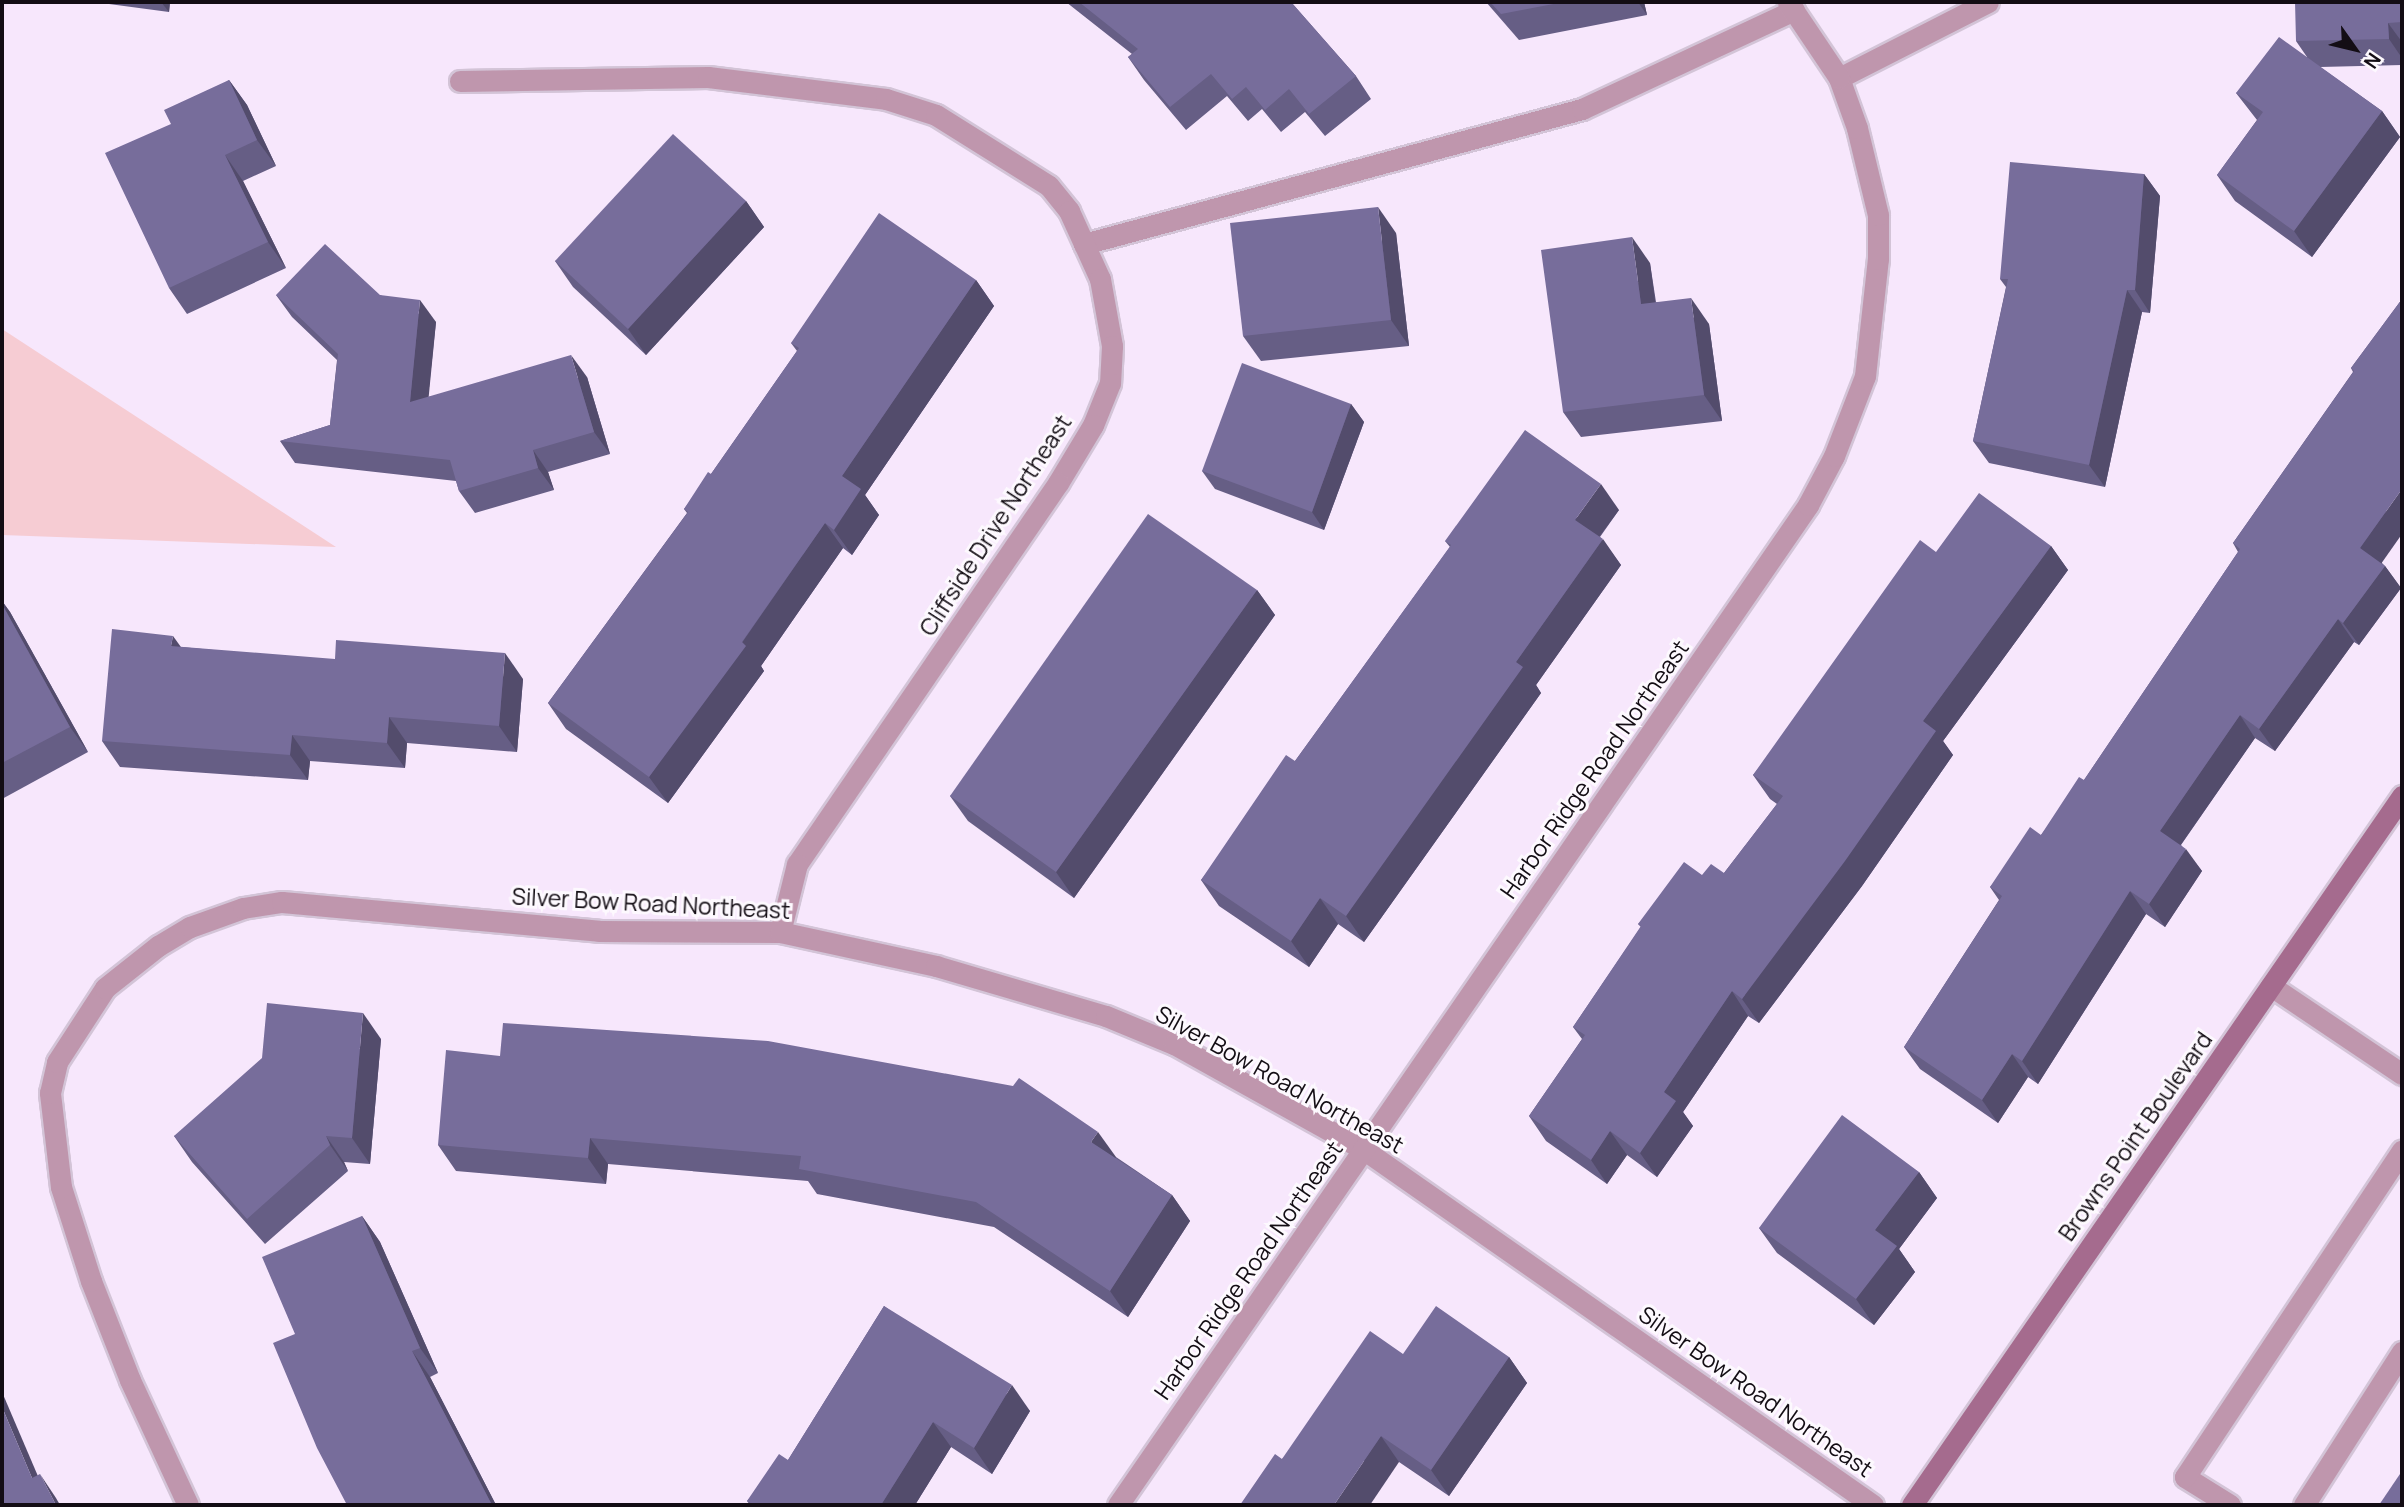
<!DOCTYPE html>
<html>
<head>
<meta charset="utf-8">
<style>
	body { margin:0 }
	#map { position:relative; width:2404px; height:1507px; overflow:hidden; background:#f7e7fc; font-family:Manrope,sans-serif }
	div>[style] { position:absolute }
	[style*='--x'] { left:calc(var(--x)*1px); top:calc(var(--y)*1px); width:calc(var(--w)*1px); rotate:calc(var(--a)*1deg) }
	.green>* { inset:0; background:#f6ccd3 }
	.roads { filter:drop-shadow(2px 0 #d3c4d7) drop-shadow(-2px 0 #d3c4d7) drop-shadow(0 2px #d3c4d7) drop-shadow(0 -2px #d3c4d7) }
	.lane>* { height:21px; margin:-10.5px; padding:0 10.5px; transform-origin:10.5px; border-radius:10.5px; background:#bf96ad }
	.street>* { height:21px; margin:-10.5px; padding:0 10.5px; transform-origin:10.5px; border-radius:10.5px; background:#bf96ad }
	.secondary>* { height:21px; margin:-10.5px; padding:0 10.5px; transform-origin:10.5px; border-radius:10.5px; background:#a56b8e }
	.wall>* { inset:0; background:#665e85 }
	.shaded-wall>* { inset:0; background:#534c6c }
	.building>* { inset:0; background:#776d9b }
	span { translate:-50% -50%; white-space:nowrap; text-align:center; line-height:1.15; -webkit-text-stroke:6px #fdf9fe; paint-order:stroke }
	.street-label { font-size:23px; color:#130d14 }
	.frame { position:absolute; inset:0; border:4px solid #130d14; pointer-events:none }
	.north { position:absolute; left:2320px; top:14px; width:70px; height:70px; -webkit-text-stroke:5px #fdf9fe; paint-order:stroke; rotate:124deg; font-size:19px; font-weight:700; line-height:28px; text-align:center; color:#130d14 }
	.north::after { content:''; display:block; margin:auto; width:24px; height:32px; background:#130d14; clip-path:polygon(50% 0,100% 100%,50% 72%,0 100%) }
</style>
</head>
<body>
<div id="map">
	<div class="green">
		<i style="clip-path:polygon(2px 329px,336px 547px,2px 535px)"></i>
	</div>
	<div class="roads">
		<div class="lane">
			<i style="--x:1084;--y:244;--w:516;--a:-15.17"></i>
			<i style="--x:1582;--y:109;--w:234;--a:-25"></i>
			<i style="--x:2271;--y:986;--w:158;--a:33.9"></i>
			<i style="--x:2230;--y:1505;--w:53;--a:-148.1"></i>
			<i style="--x:2185;--y:1477;--w:392;--a:-56.4"></i>
			<i style="--x:2304;--y:1505;--w:182;--a:-57.4"></i>
		</div>
		<div class="street">
			<i style="--x:1839;--y:78;--w:167;--a:-27"></i>
			<i style="--x:460;--y:81;--w:248;--a:-0.9"></i>
			<i style="--x:708;--y:77;--w:179;--a:7"></i>
			<i style="--x:886;--y:99;--w:52;--a:17.7"></i>
			<i style="--x:936;--y:115;--w:133;--a:32.1"></i>
			<i style="--x:1049;--y:186;--w:32;--a:51"></i>
			<i style="--x:1069;--y:211;--w:75;--a:65.5"></i>
			<i style="--x:1100;--y:279;--w:68;--a:79.8"></i>
			<i style="--x:1112;--y:346;--w:37;--a:93"></i>
			<i style="--x:1110;--y:383;--w:45;--a:112"></i>
			<i style="--x:1093;--y:425;--w:68;--a:121.1"></i>
			<i style="--x:1058;--y:483;--w:462;--a:124.4"></i>
			<i style="--x:797;--y:864;--w:70;--a:104"></i>
			<i style="--x:188;--y:1505;--w:138;--a:-114.9"></i>
			<i style="--x:130;--y:1380;--w:106;--a:-111.5"></i>
			<i style="--x:91;--y:1281;--w:99;--a:-107.7"></i>
			<i style="--x:61;--y:1187;--w:95;--a:-96.7"></i>
			<i style="--x:50;--y:1093;--w:32;--a:-77"></i>
			<i style="--x:57;--y:1062;--w:88;--a:-57"></i>
			<i style="--x:105;--y:988;--w:68;--a:-38.4"></i>
			<i style="--x:158;--y:946;--w:37;--a:-31"></i>
			<i style="--x:190;--y:927;--w:56;--a:-19.7"></i>
			<i style="--x:243;--y:908;--w:39;--a:-9"></i>
			<i style="--x:282;--y:902;--w:318;--a:5.2"></i>
			<i style="--x:599;--y:931;--w:181;--a:0.3"></i>
			<i style="--x:780;--y:932;--w:160;--a:12.3"></i>
			<i style="--x:936;--y:966;--w:177;--a:16.4"></i>
			<i style="--x:1106;--y:1016;--w:74;--a:22.4"></i>
			<i style="--x:1174;--y:1044;--w:216;--a:29.1"></i>
			<i style="--x:1363;--y:1149;--w:622;--a:34.92"></i>
			<i style="--x:1118;--y:1505;--w:1215;--a:-55.39"></i>
			<i style="--x:1808;--y:505;--w:55;--a:-62"></i>
			<i style="--x:1834;--y:456;--w:86;--a:-68.8"></i>
			<i style="--x:1865;--y:376;--w:118;--a:-83.7"></i>
			<i style="--x:1878;--y:259;--w:44;--a:-90"></i>
			<i style="--x:1878;--y:215;--w:89;--a:-103.6"></i>
			<i style="--x:1857;--y:128;--w:53;--a:-109.8"></i>
			<i style="--x:1839;--y:78;--w:92;--a:-123.9"></i>
		</div>
		<div class="secondary">
			<i style="--x:1912;--y:1505;--w:862;--a:-55.35"></i>
		</div>
	</div>
	<div class="wall">
		<i style="clip-path:polygon(94px 2px,170px 2px,169px 12px)"></i>
		<i style="clip-path:polygon(1066px 2px,1291px 2px,1356px 76px,1371px 99px,1325px 136px,1305px 112px,1281px 132px,1262px 109px,1248px 121px,1227px 96px,1186px 130px,1144px 80px,1128px 57px,1132px 54px)"></i>
		<i style="clip-path:polygon(1486px 2px,1644px 2px,1647px 15px,1519px 40px)"></i>
		<i style="clip-path:polygon(2402px 2px,2402px 65px,2320px 67px,2382px 111px,2400px 137px,2312px 257px,2235px 201px,2217px 175px,2257px 120px,2236px 93px,2307px 57px,2296px 41px)"></i>
		<i style="clip-path:polygon(229px 80px,247px 105px,276px 166px,243px 181px,286px 268px,187px 314px,169px 288px,171px 124px)"></i>
		<i style="clip-path:polygon(2144px 174px,2160px 196px,2150px 313px,2142px 312px,2105px 487px,1989px 463px,1973px 441px,2006px 287px,2000px 279px)"></i>
		<i style="clip-path:polygon(746px 201px,764px 227px,646px 355px,573px 287px,555px 261px)"></i>
		<i style="clip-path:polygon(1396px 233px,1409px 346px,1261px 361px,1243px 336px)"></i>
		<i style="clip-path:polygon(1650px 263px,1656px 302px,1709px 324px,1722px 421px,1581px 437px,1563px 412px)"></i>
		<i style="clip-path:polygon(976px 280px,994px 306px,865px 495px,879px 515px,852px 555px,843px 548px,761px 666px,764px 671px,668px 803px,566px 729px,548px 703px,687px 513px,684px 509px,711px 474px,797px 351px,791px 343px)"></i>
		<i style="clip-path:polygon(276px 295px,380px 295px,436px 322px,428px 397px,587px 377px,610px 454px,548px 472px,554px 490px,475px 513px,459px 491px,456px 481px,295px 463px,280px 441px,330px 425px,337px 360px,292px 317px)"></i>
		<i style="clip-path:polygon(2402px 299px,2382px 563px,2385px 566px,2401px 588px,2359px 645px,2354px 642px,2275px 751px,2255px 738px,2181px 845px,2202px 871px,2165px 927px,2146px 914px,2038px 1084px,2028px 1077px,1998px 1123px,1920px 1069px,1904px 1047px,1999px 900px,1990px 887px,2041px 835px,2084px 780px,2238px 552px,2233px 543px,2353px 372px,2351px 368px)"></i>
		<i style="clip-path:polygon(1351px 404px,1364px 422px,1324px 530px,1215px 489px,1202px 471px)"></i>
		<i style="clip-path:polygon(1619px 510px,1600px 537px,1621px 565px,1536px 685px,1541px 693px,1364px 942px,1338px 924px,1309px 967px,1219px 906px,1201px 880px,1295px 761px,1450px 547px,1445px 541px)"></i>
		<i style="clip-path:polygon(2051px 546px,2068px 570px,1943px 741px,1953px 755px,1862px 886px,1759px 1023px,1748px 1016px,1683px 1112px,1693px 1126px,1657px 1177px,1627px 1155px,1607px 1184px,1546px 1141px,1529px 1116px,1582px 1039px,1573px 1027px,1641px 927px,1638px 924px,1702px 875px,1724px 873px,1777px 804px,1770px 799px,1753px 775px,1936px 552px)"></i>
		<i style="clip-path:polygon(1257px 590px,1275px 615px,1074px 898px,968px 821px,950px 796px)"></i>
		<i style="clip-path:polygon(2px 601px,10px 612px,88px 752px,2px 799px)"></i>
		<i style="clip-path:polygon(181px 647px,523px 679px,517px 752px,407px 743px,405px 768px,310px 761px,308px 780px,120px 767px,102px 741px)"></i>
		<i style="clip-path:polygon(381px 1039px,370px 1164px,344px 1162px,348px 1171px,265px 1244px,192px 1162px,174px 1136px)"></i>
		<i style="clip-path:polygon(500px 1056px,1116px 1157px,1172px 1195px,1190px 1221px,1128px 1317px,994px 1227px,817px 1194px,808px 1181px,608px 1164px,606px 1184px,456px 1171px,438px 1145px)"></i>
		<i style="clip-path:polygon(1919px 1172px,1937px 1198px,1899px 1249px,1915px 1272px,1874px 1325px,1777px 1253px,1759px 1228px)"></i>
		<i style="clip-path:polygon(362px 1216px,380px 1242px,438px 1373px,430px 1377px,496px 1505px,347px 1505px,295px 1334px)"></i>
		<i style="clip-path:polygon(884px 1306px,1030px 1411px,992px 1474px,951px 1447px,915px 1505px,750px 1505px,747px 1501px,788px 1460px)"></i>
		<i style="clip-path:polygon(1403px 1354px,1509px 1357px,1527px 1383px,1449px 1496px,1399px 1462px,1282px 1459px)"></i>
	</div>
	<div class="shaded-wall">
		<i style="clip-path:polygon(161px 2px,170px 2px,169px 12px)"></i>
		<i style="clip-path:polygon(1638px 2px,1644px 2px,1647px 15px)"></i>
		<i style="clip-path:polygon(2388px 23px,2402px 42px,2402px 58px,2389px 39px)"></i>
		<i style="clip-path:polygon(229px 80px,247px 105px,276px 166px,257px 140px)"></i>
		<i style="clip-path:polygon(2382px 111px,2400px 137px,2312px 257px,2294px 231px)"></i>
		<i style="clip-path:polygon(225px 155px,243px 181px,286px 268px,268px 242px)"></i>
		<i style="clip-path:polygon(2144px 174px,2160px 196px,2150px 313px,2135px 290px)"></i>
		<i style="clip-path:polygon(746px 201px,764px 227px,646px 355px,628px 329px)"></i>
		<i style="clip-path:polygon(1378px 207px,1396px 233px,1409px 346px,1391px 320px)"></i>
		<i style="clip-path:polygon(1632px 237px,1650px 263px,1659px 330px,1641px 304px)"></i>
		<i style="clip-path:polygon(976px 280px,994px 306px,865px 495px,879px 515px,852px 555px,834px 530px,842px 476px)"></i>
		<i style="clip-path:polygon(2127px 290px,2142px 312px,2105px 487px,2089px 465px)"></i>
		<i style="clip-path:polygon(1691px 298px,1709px 324px,1722px 421px,1704px 395px)"></i>
		<i style="clip-path:polygon(420px 300px,436px 322px,426px 424px,410px 402px)"></i>
		<i style="clip-path:polygon(571px 355px,587px 377px,610px 454px,594px 432px)"></i>
		<i style="clip-path:polygon(1351px 404px,1364px 422px,1324px 530px,1312px 512px)"></i>
		<i style="clip-path:polygon(533px 450px,548px 472px,554px 490px,538px 468px)"></i>
		<i style="clip-path:polygon(1601px 484px,1619px 510px,1593px 545px,1575px 520px)"></i>
		<i style="clip-path:polygon(2402px 489px,2402px 534px,2376px 571px,2360px 548px)"></i>
		<i style="clip-path:polygon(825px 523px,843px 548px,761px 666px,764px 671px,668px 803px,649px 777px)"></i>
		<i style="clip-path:polygon(1603px 539px,1621px 565px,1536px 685px,1541px 693px,1364px 942px,1346px 916px,1516px 662px)"></i>
		<i style="clip-path:polygon(2051px 546px,2068px 570px,1943px 741px,1953px 755px,1862px 886px,1759px 1023px,1742px 999px,1923px 721px)"></i>
		<i style="clip-path:polygon(2385px 566px,2401px 588px,2359px 645px,2343px 623px)"></i>
		<i style="clip-path:polygon(1257px 590px,1275px 615px,1074px 898px,1056px 872px)"></i>
		<i style="clip-path:polygon(2px 601px,10px 612px,88px 752px,70px 727px,2px 604px)"></i>
		<i style="clip-path:polygon(2338px 619px,2354px 642px,2275px 751px,2259px 729px)"></i>
		<i style="clip-path:polygon(173px 636px,191px 661px,171px 646px)"></i>
		<i style="clip-path:polygon(505px 653px,523px 679px,517px 752px,499px 726px)"></i>
		<i style="clip-path:polygon(2240px 715px,2255px 738px,2175px 853px,2160px 831px)"></i>
		<i style="clip-path:polygon(389px 717px,407px 743px,405px 768px,387px 743px)"></i>
		<i style="clip-path:polygon(292px 735px,310px 761px,308px 780px,290px 755px)"></i>
		<i style="clip-path:polygon(2186px 849px,2202px 871px,2165px 927px,2149px 904px)"></i>
		<i style="clip-path:polygon(2130px 891px,2146px 914px,2038px 1084px,2022px 1061px)"></i>
		<i style="clip-path:polygon(1320px 898px,1338px 924px,1309px 967px,1291px 941px)"></i>
		<i style="clip-path:polygon(1732px 991px,1748px 1016px,1683px 1112px,1693px 1126px,1657px 1177px,1640px 1153px,1664px 1092px)"></i>
		<i style="clip-path:polygon(363px 1013px,381px 1039px,370px 1164px,352px 1138px)"></i>
		<i style="clip-path:polygon(2012px 1054px,2028px 1077px,1998px 1123px,1982px 1100px)"></i>
		<i style="clip-path:polygon(1610px 1131px,1627px 1155px,1607px 1184px,1591px 1160px)"></i>
		<i style="clip-path:polygon(1098px 1132px,1116px 1157px,1109px 1168px,1091px 1142px)"></i>
		<i style="clip-path:polygon(326px 1136px,344px 1162px,348px 1171px,330px 1145px)"></i>
		<i style="clip-path:polygon(590px 1138px,608px 1164px,606px 1184px,588px 1158px)"></i>
		<i style="clip-path:polygon(1919px 1172px,1937px 1198px,1899px 1249px,1915px 1272px,1874px 1325px,1856px 1299px,1875px 1230px)"></i>
		<i style="clip-path:polygon(1172px 1195px,1190px 1221px,1128px 1317px,1110px 1291px)"></i>
		<i style="clip-path:polygon(362px 1216px,380px 1242px,438px 1373px,420px 1348px)"></i>
		<i style="clip-path:polygon(412px 1351px,430px 1377px,496px 1505px,492px 1505px)"></i>
		<i style="clip-path:polygon(1509px 1357px,1527px 1383px,1449px 1496px,1431px 1470px)"></i>
		<i style="clip-path:polygon(1012px 1385px,1030px 1411px,992px 1474px,974px 1448px)"></i>
		<i style="clip-path:polygon(2px 1392px,49px 1502px,32px 1478px,2px 1407px)"></i>
		<i style="clip-path:polygon(933px 1422px,951px 1447px,915px 1505px,881px 1505px)"></i>
		<i style="clip-path:polygon(1381px 1436px,1399px 1462px,1370px 1505px,1334px 1505px)"></i>
		<i style="clip-path:polygon(40px 1474px,56px 1498px,60px 1505px,56px 1505px)"></i>
	</div>
	<div class="building">
		<i style="clip-path:polygon(1079px 2px,1291px 2px,1356px 76px,1309px 114px,1289px 89px,1265px 110px,1246px 87px,1232px 99px,1211px 74px,1170px 107px,1128px 57px,1138px 49px)"></i>
		<i style="clip-path:polygon(1490px 2px,1564px 2px,1501px 14px)"></i>
		<i style="clip-path:polygon(2295px 2px,2402px 2px,2402px 22px,2388px 23px,2389px 39px,2296px 41px)"></i>
		<i style="clip-path:polygon(2279px 37px,2382px 111px,2294px 231px,2217px 175px,2263px 112px,2236px 93px)"></i>
		<i style="clip-path:polygon(229px 80px,257px 140px,225px 155px,268px 242px,169px 288px,105px 153px,171px 124px,164px 110px)"></i>
		<i style="clip-path:polygon(673px 134px,746px 201px,628px 329px,555px 261px)"></i>
		<i style="clip-path:polygon(2010px 162px,2144px 174px,2135px 290px,2127px 290px,2089px 465px,1973px 441px,2008px 279px,2000px 279px)"></i>
		<i style="clip-path:polygon(1378px 207px,1391px 320px,1243px 336px,1230px 223px)"></i>
		<i style="clip-path:polygon(879px 213px,976px 280px,842px 476px,861px 489px,834px 530px,825px 523px,742px 642px,746px 646px,649px 777px,548px 703px,688px 512px,684px 509px,708px 472px,711px 474px,799px 348px,791px 343px)"></i>
		<i style="clip-path:polygon(1632px 237px,1641px 304px,1691px 298px,1704px 395px,1563px 412px,1541px 250px)"></i>
		<i style="clip-path:polygon(325px 244px,380px 295px,420px 300px,410px 402px,571px 355px,594px 432px,533px 450px,538px 468px,459px 491px,450px 460px,280px 441px,330px 425px,338px 354px,276px 295px)"></i>
		<i style="clip-path:polygon(2402px 299px,2402px 489px,2360px 548px,2385px 566px,2343px 623px,2338px 619px,2259px 729px,2240px 715px,2160px 831px,2186px 849px,2149px 904px,2130px 891px,2022px 1061px,2012px 1054px,1982px 1100px,1904px 1047px,2002px 896px,1990px 887px,2030px 827px,2041px 835px,2079px 777px,2084px 780px,2240px 549px,2233px 543px,2354px 371px,2351px 368px)"></i>
		<i style="clip-path:polygon(1242px 363px,1351px 404px,1312px 512px,1202px 471px)"></i>
		<i style="clip-path:polygon(1525px 430px,1601px 484px,1575px 520px,1603px 539px,1516px 662px,1523px 667px,1346px 916px,1320px 898px,1291px 941px,1201px 880px,1286px 755px,1295px 761px,1451px 545px,1445px 541px)"></i>
		<i style="clip-path:polygon(1979px 493px,2051px 546px,1923px 721px,1936px 731px,1845px 861px,1742px 999px,1732px 991px,1664px 1092px,1676px 1101px,1640px 1153px,1610px 1131px,1591px 1160px,1529px 1116px,1585px 1035px,1573px 1027px,1641px 926px,1638px 924px,1684px 862px,1702px 875px,1711px 864px,1724px 873px,1783px 796px,1753px 775px,1920px 540px,1936px 552px)"></i>
		<i style="clip-path:polygon(1148px 514px,1257px 590px,1056px 872px,950px 796px)"></i>
		<i style="clip-path:polygon(2px 604px,70px 727px,2px 763px)"></i>
		<i style="clip-path:polygon(112px 629px,173px 636px,171px 646px,335px 659px,336px 640px,505px 653px,499px 726px,389px 717px,387px 743px,292px 735px,290px 755px,102px 741px)"></i>
		<i style="clip-path:polygon(267px 1003px,363px 1013px,352px 1138px,326px 1136px,330px 1145px,247px 1219px,174px 1136px,262px 1058px)"></i>
		<i style="clip-path:polygon(503px 1023px,768px 1041px,1013px 1086px,1019px 1078px,1098px 1132px,1091px 1142px,1172px 1195px,1110px 1291px,976px 1202px,799px 1169px,801px 1156px,590px 1138px,588px 1158px,438px 1145px,446px 1050px,500px 1056px)"></i>
		<i style="clip-path:polygon(1842px 1115px,1919px 1172px,1875px 1230px,1897px 1246px,1856px 1299px,1759px 1228px)"></i>
		<i style="clip-path:polygon(362px 1216px,420px 1348px,412px 1351px,492px 1505px,347px 1505px,317px 1448px,273px 1343px,295px 1334px,262px 1257px)"></i>
		<i style="clip-path:polygon(884px 1306px,1012px 1385px,974px 1448px,933px 1422px,881px 1505px,754px 1505px,747px 1501px,779px 1454px,788px 1460px)"></i>
		<i style="clip-path:polygon(1436px 1306px,1509px 1357px,1431px 1470px,1381px 1436px,1334px 1505px,1240px 1505px,1275px 1454px,1282px 1459px,1370px 1331px,1403px 1354px)"></i>
		<i style="clip-path:polygon(2px 1407px,32px 1478px,40px 1474px,56px 1505px,2px 1505px)"></i>
		<i style="clip-path:polygon(2402px 1471px,2402px 1505px,2379px 1505px)"></i>
	</div>
	<div class="street-label">
		<span style="left:995px;top:525px;rotate:-57deg">Cliffside Drive Northeast</span>
		<span style="left:1594px;top:769px;rotate:-55deg">Harbor Ridge Road Northeast</span>
		<span style="left:651px;top:903px;rotate:3deg">Silver Bow Road Northeast</span>
		<span style="left:1280px;top:1079px;rotate:29deg">Silver Bow Road Northeast</span>
		<span style="left:2135px;top:1136px;rotate:-55deg">Browns Point Boulevard</span>
		<span style="left:1248px;top:1270px;rotate:-55deg">Harbor Ridge Road Northeast</span>
		<span style="left:1756px;top:1391px;rotate:35deg">Silver Bow Road Northeast</span>
	</div>
	<div class="frame"></div>
	<div class="north">N</div>
</div>
</body>
</html>
